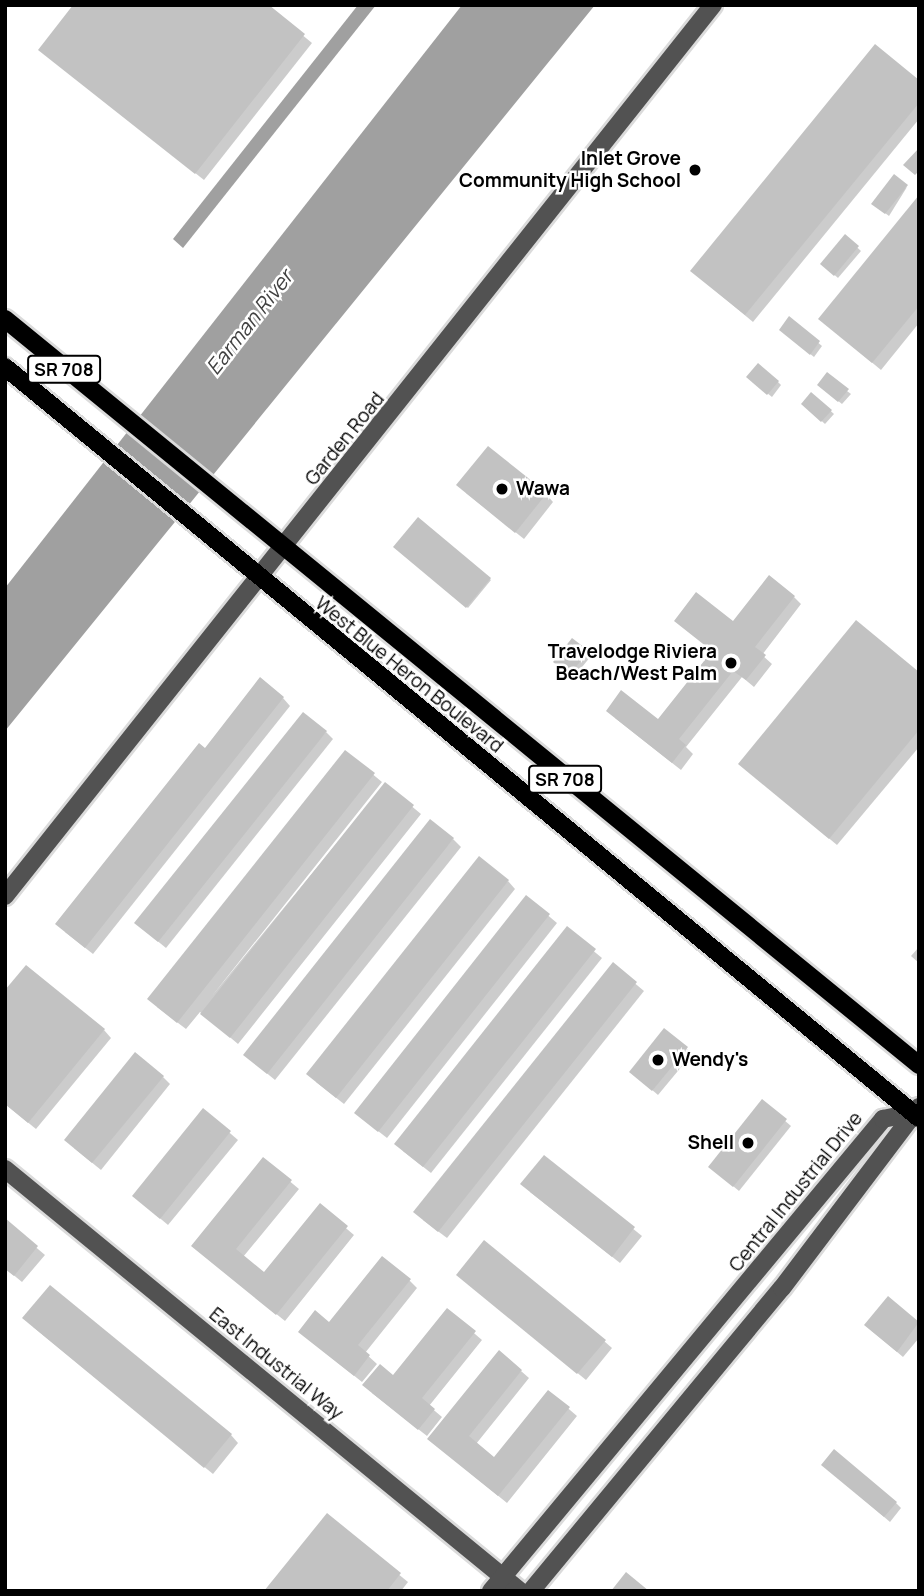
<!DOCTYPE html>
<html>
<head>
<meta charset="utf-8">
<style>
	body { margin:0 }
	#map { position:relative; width:924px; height:1596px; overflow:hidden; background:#fff; font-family:Manrope,sans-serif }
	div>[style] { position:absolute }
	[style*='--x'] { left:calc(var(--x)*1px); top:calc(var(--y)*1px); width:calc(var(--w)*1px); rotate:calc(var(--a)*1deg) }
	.water>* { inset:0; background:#a0a0a0 }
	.shadow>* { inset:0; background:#0003 }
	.building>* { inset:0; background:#c2c2c2 }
	.roads { filter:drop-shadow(2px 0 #dbdbdb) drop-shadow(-2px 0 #dbdbdb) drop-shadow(0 2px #dbdbdb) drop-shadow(0 -2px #dbdbdb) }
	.minor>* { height:18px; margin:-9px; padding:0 9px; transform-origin:9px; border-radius:9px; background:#525252 }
	.major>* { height:18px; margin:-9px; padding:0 9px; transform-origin:9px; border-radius:9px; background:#000 }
	.dots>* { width:19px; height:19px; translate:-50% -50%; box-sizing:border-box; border:4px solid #fff; border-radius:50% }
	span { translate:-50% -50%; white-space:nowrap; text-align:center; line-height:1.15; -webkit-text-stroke:5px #fff; paint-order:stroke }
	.shield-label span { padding:2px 5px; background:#fff; border:2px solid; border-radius:5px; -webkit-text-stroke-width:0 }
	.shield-label { font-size:18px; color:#000; font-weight:700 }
	.poi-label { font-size:19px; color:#000; font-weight:700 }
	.right { translate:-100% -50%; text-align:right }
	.left { translate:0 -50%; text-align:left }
	.street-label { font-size:19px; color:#000 }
	.water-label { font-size:21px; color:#414141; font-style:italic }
	.frame { position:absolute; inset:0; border:7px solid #000; pointer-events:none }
</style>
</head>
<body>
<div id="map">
	<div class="water">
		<i style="clip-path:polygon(358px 5px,376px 5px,183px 248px,173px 239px)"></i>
		<i style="clip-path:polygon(462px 5px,595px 5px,5px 731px,5px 588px)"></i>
	</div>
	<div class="shadow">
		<i style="clip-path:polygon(266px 5px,312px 43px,204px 180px,40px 50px)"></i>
		<i style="clip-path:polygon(919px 82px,919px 119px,753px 322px,700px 278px)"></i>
		<i style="clip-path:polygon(907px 187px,889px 216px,877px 207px)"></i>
		<i style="clip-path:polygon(919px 198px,919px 323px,881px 370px,828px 326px)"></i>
		<i style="clip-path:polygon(846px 237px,861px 251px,838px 278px,822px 264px)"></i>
		<i style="clip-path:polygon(790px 319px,822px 346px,814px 357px,784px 333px)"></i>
		<i style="clip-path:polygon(752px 381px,778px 382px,781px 385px,772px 397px)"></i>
		<i style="clip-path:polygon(822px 388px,847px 391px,851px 394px,842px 404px)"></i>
		<i style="clip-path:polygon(812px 394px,834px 414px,825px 424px,803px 404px)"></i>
		<i style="clip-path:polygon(466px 493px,546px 494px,553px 502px,524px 539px)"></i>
		<i style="clip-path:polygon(418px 520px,491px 580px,468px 608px,396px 547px)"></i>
		<i style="clip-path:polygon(794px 597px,801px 604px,762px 655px,772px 664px,754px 687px,742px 677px,686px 747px,693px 754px,681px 770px,615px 718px,658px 722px,733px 624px)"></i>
		<i style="clip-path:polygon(572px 640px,591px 656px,574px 677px,558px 665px)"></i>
		<i style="clip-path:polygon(919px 674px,919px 747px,837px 845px,748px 771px)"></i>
		<i style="clip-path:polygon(283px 698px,290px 706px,93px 954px,65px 932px,205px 750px)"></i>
		<i style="clip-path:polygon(326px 732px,333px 739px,166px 948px,144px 930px)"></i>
		<i style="clip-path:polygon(346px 752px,382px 782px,212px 996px,385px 784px,421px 814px,238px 1044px,200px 1012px,186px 1029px,157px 1007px)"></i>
		<i style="clip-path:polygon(453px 839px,461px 847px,275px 1080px,253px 1062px)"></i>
		<i style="clip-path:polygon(508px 881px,515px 889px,344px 1104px,316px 1082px)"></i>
		<i style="clip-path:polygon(526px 897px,557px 923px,387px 1138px,364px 1120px)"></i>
		<i style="clip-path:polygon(567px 929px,602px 958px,431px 1173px,403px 1151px)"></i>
		<i style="clip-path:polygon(919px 947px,919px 963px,911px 956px)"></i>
		<i style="clip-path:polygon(613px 965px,644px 991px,447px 1238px,423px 1220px)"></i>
		<i style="clip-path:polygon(104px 1030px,111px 1038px,36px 1129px,5px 1104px)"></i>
		<i style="clip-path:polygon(686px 1048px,692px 1054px,658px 1095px,637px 1077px)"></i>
		<i style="clip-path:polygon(163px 1077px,170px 1084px,101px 1170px,74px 1148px)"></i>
		<i style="clip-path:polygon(763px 1102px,791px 1126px,739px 1191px,716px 1172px)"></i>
		<i style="clip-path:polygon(203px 1110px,238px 1140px,168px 1225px,142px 1203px)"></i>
		<i style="clip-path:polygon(544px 1157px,642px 1236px,620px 1263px,530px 1192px)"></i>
		<i style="clip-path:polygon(263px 1159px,299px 1189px,243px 1257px,264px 1274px,320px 1206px,354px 1235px,285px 1321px,201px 1253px)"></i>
		<i style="clip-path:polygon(5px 1221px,45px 1255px,22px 1282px,5px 1268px)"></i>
		<i style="clip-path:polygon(409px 1280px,417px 1288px,365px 1353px,377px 1364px,362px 1382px,308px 1339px)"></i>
		<i style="clip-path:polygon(466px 1282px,604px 1341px,612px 1348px,586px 1380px)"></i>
		<i style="clip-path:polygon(888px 1299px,919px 1324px,919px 1338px,903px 1357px,872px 1331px)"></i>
		<i style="clip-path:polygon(447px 1310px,482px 1340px,429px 1406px,442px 1417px,427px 1436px,372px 1393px,394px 1377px)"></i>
		<i style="clip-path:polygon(32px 1326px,231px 1435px,238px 1443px,213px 1474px)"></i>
		<i style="clip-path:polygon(521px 1371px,529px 1378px,476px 1444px,495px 1459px,549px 1392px,577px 1416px,507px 1503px,437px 1446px)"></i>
		<i style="clip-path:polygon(829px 1470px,896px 1503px,901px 1508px,890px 1522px)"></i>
		<i style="clip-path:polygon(327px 1516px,408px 1582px,401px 1591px,266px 1591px)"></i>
	</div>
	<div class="building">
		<i style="clip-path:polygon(73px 5px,269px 5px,305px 34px,195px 174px,38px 50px)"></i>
		<i style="clip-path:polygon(875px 44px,919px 80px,919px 103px,745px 315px,690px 271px)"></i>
		<i style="clip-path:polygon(919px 148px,919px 171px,915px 175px,903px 165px)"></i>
		<i style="clip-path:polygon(894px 174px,908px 185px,885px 214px,871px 204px)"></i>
		<i style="clip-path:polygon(919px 195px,919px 306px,872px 363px,818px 319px)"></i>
		<i style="clip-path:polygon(845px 234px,859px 246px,834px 276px,820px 264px)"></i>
		<i style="clip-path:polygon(789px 316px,820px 341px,810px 355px,779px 330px)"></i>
		<i style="clip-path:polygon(758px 363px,779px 381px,767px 395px,746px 377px)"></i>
		<i style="clip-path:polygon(827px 372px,849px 389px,838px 402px,817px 385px)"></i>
		<i style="clip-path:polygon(811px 392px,832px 410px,821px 422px,801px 404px)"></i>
		<i style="clip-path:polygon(488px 446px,547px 493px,515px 533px,456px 485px)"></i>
		<i style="clip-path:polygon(418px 517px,491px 578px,466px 608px,393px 547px)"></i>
		<i style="clip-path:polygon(769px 575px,795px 596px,755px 647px,766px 655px,746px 680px,733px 671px,679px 739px,686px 745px,672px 763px,606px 711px,621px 690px,658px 719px,712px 651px,674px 621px,696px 592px,733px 621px)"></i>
		<i style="clip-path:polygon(856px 620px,919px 672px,919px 730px,829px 839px,738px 764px)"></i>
		<i style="clip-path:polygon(572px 638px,589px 651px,569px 675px,553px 662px)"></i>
		<i style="clip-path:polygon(260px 677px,284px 697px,85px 948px,55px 924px,199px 743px,205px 748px)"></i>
		<i style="clip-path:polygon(303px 712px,327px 731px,158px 942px,134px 923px)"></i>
		<i style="clip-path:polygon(345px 750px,375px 773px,177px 1023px,147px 999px)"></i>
		<i style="clip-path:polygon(385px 782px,414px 805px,230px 1038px,200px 1014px)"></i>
		<i style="clip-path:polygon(430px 819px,454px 838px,267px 1074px,243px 1055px)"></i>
		<i style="clip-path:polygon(479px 856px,509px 880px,336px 1098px,306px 1074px)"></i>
		<i style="clip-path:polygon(526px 895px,550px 914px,378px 1132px,354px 1113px)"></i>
		<i style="clip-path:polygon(567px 926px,596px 949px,423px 1167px,394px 1144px)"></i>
		<i style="clip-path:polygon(613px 962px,637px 982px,438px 1232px,413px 1212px)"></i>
		<i style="clip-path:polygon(26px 965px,105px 1029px,28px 1123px,5px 1104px,5px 990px)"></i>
		<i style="clip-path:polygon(664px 1028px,688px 1047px,652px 1091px,629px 1072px)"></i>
		<i style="clip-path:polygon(135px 1052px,164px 1076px,92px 1163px,64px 1140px)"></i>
		<i style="clip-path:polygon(762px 1099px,787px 1119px,733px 1187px,708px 1167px)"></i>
		<i style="clip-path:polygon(203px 1108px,231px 1131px,160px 1219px,132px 1196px)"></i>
		<i style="clip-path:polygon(544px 1155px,635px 1227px,612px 1257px,520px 1184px)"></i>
		<i style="clip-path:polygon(263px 1157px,292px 1180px,236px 1249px,264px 1272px,320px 1203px,348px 1226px,276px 1315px,191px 1246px)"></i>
		<i style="clip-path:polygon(5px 1218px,38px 1246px,14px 1276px,5px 1269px)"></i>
		<i style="clip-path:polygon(484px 1240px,606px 1340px,577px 1374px,456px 1275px)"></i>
		<i style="clip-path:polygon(382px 1256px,411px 1279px,358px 1345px,370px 1355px,354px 1376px,298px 1332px,315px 1310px,329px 1322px)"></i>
		<i style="clip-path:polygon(50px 1285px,232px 1434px,204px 1468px,22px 1318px)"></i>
		<i style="clip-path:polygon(888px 1296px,919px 1322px,897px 1352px,864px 1325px)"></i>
		<i style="clip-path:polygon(447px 1308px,476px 1331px,422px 1398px,435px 1409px,418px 1430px,362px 1385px,380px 1364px,393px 1375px)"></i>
		<i style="clip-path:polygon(499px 1350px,522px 1370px,469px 1436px,494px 1457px,548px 1390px,570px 1407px,498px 1496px,427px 1439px)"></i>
		<i style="clip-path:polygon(834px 1449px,897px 1502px,884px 1517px,821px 1465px)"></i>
		<i style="clip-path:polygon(327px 1513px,401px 1573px,387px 1591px,264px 1591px)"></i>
		<i style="clip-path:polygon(626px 1572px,649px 1591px,611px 1591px)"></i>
	</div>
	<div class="roads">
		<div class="minor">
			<i style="--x:5;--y:896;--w:1138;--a:-51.53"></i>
			<i style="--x:5;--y:1169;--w:666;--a:39.33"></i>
			<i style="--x:491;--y:1591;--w:614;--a:-50.29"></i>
			<i style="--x:883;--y:1119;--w:30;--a:-12"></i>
			<i style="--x:531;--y:1591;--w:393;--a:-50.4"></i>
			<i style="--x:782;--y:1288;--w:227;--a:-52.9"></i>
		</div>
		<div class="major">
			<i style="--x:5;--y:319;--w:1180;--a:39.22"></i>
			<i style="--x:5;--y:367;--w:1183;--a:39.41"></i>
		</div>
	</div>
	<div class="dots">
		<i style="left:695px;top:170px;background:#000"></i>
		<i style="left:502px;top:489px;background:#000"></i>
		<i style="left:731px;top:663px;background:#000"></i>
		<i style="left:658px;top:1060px;background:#000"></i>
		<i style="left:748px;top:1143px;background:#000"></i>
	</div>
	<div class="shield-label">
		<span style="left:64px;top:369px">SR 708</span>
		<span style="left:565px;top:779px">SR 708</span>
	</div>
	<div class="poi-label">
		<span class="right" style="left:681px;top:170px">Inlet Grove<br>Community High School</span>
		<span class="left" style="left:516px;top:489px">Wawa</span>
		<span class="right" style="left:717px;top:663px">Travelodge Riviera<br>Beach/West Palm</span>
		<span class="left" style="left:672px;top:1060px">Wendy's</span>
		<span class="right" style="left:734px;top:1143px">Shell</span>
	</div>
	<div class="street-label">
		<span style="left:345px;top:439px;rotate:-51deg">Garden Road</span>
		<span style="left:409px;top:675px;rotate:39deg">West Blue Heron Boulevard</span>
		<span style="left:796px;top:1192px;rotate:-51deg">Central Industrial Drive</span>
		<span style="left:276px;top:1364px;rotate:39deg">East Industrial Way</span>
	</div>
	<div class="water-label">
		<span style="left:249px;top:322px;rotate:-52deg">Earman River</span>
	</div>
	<div class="frame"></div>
</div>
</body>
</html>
